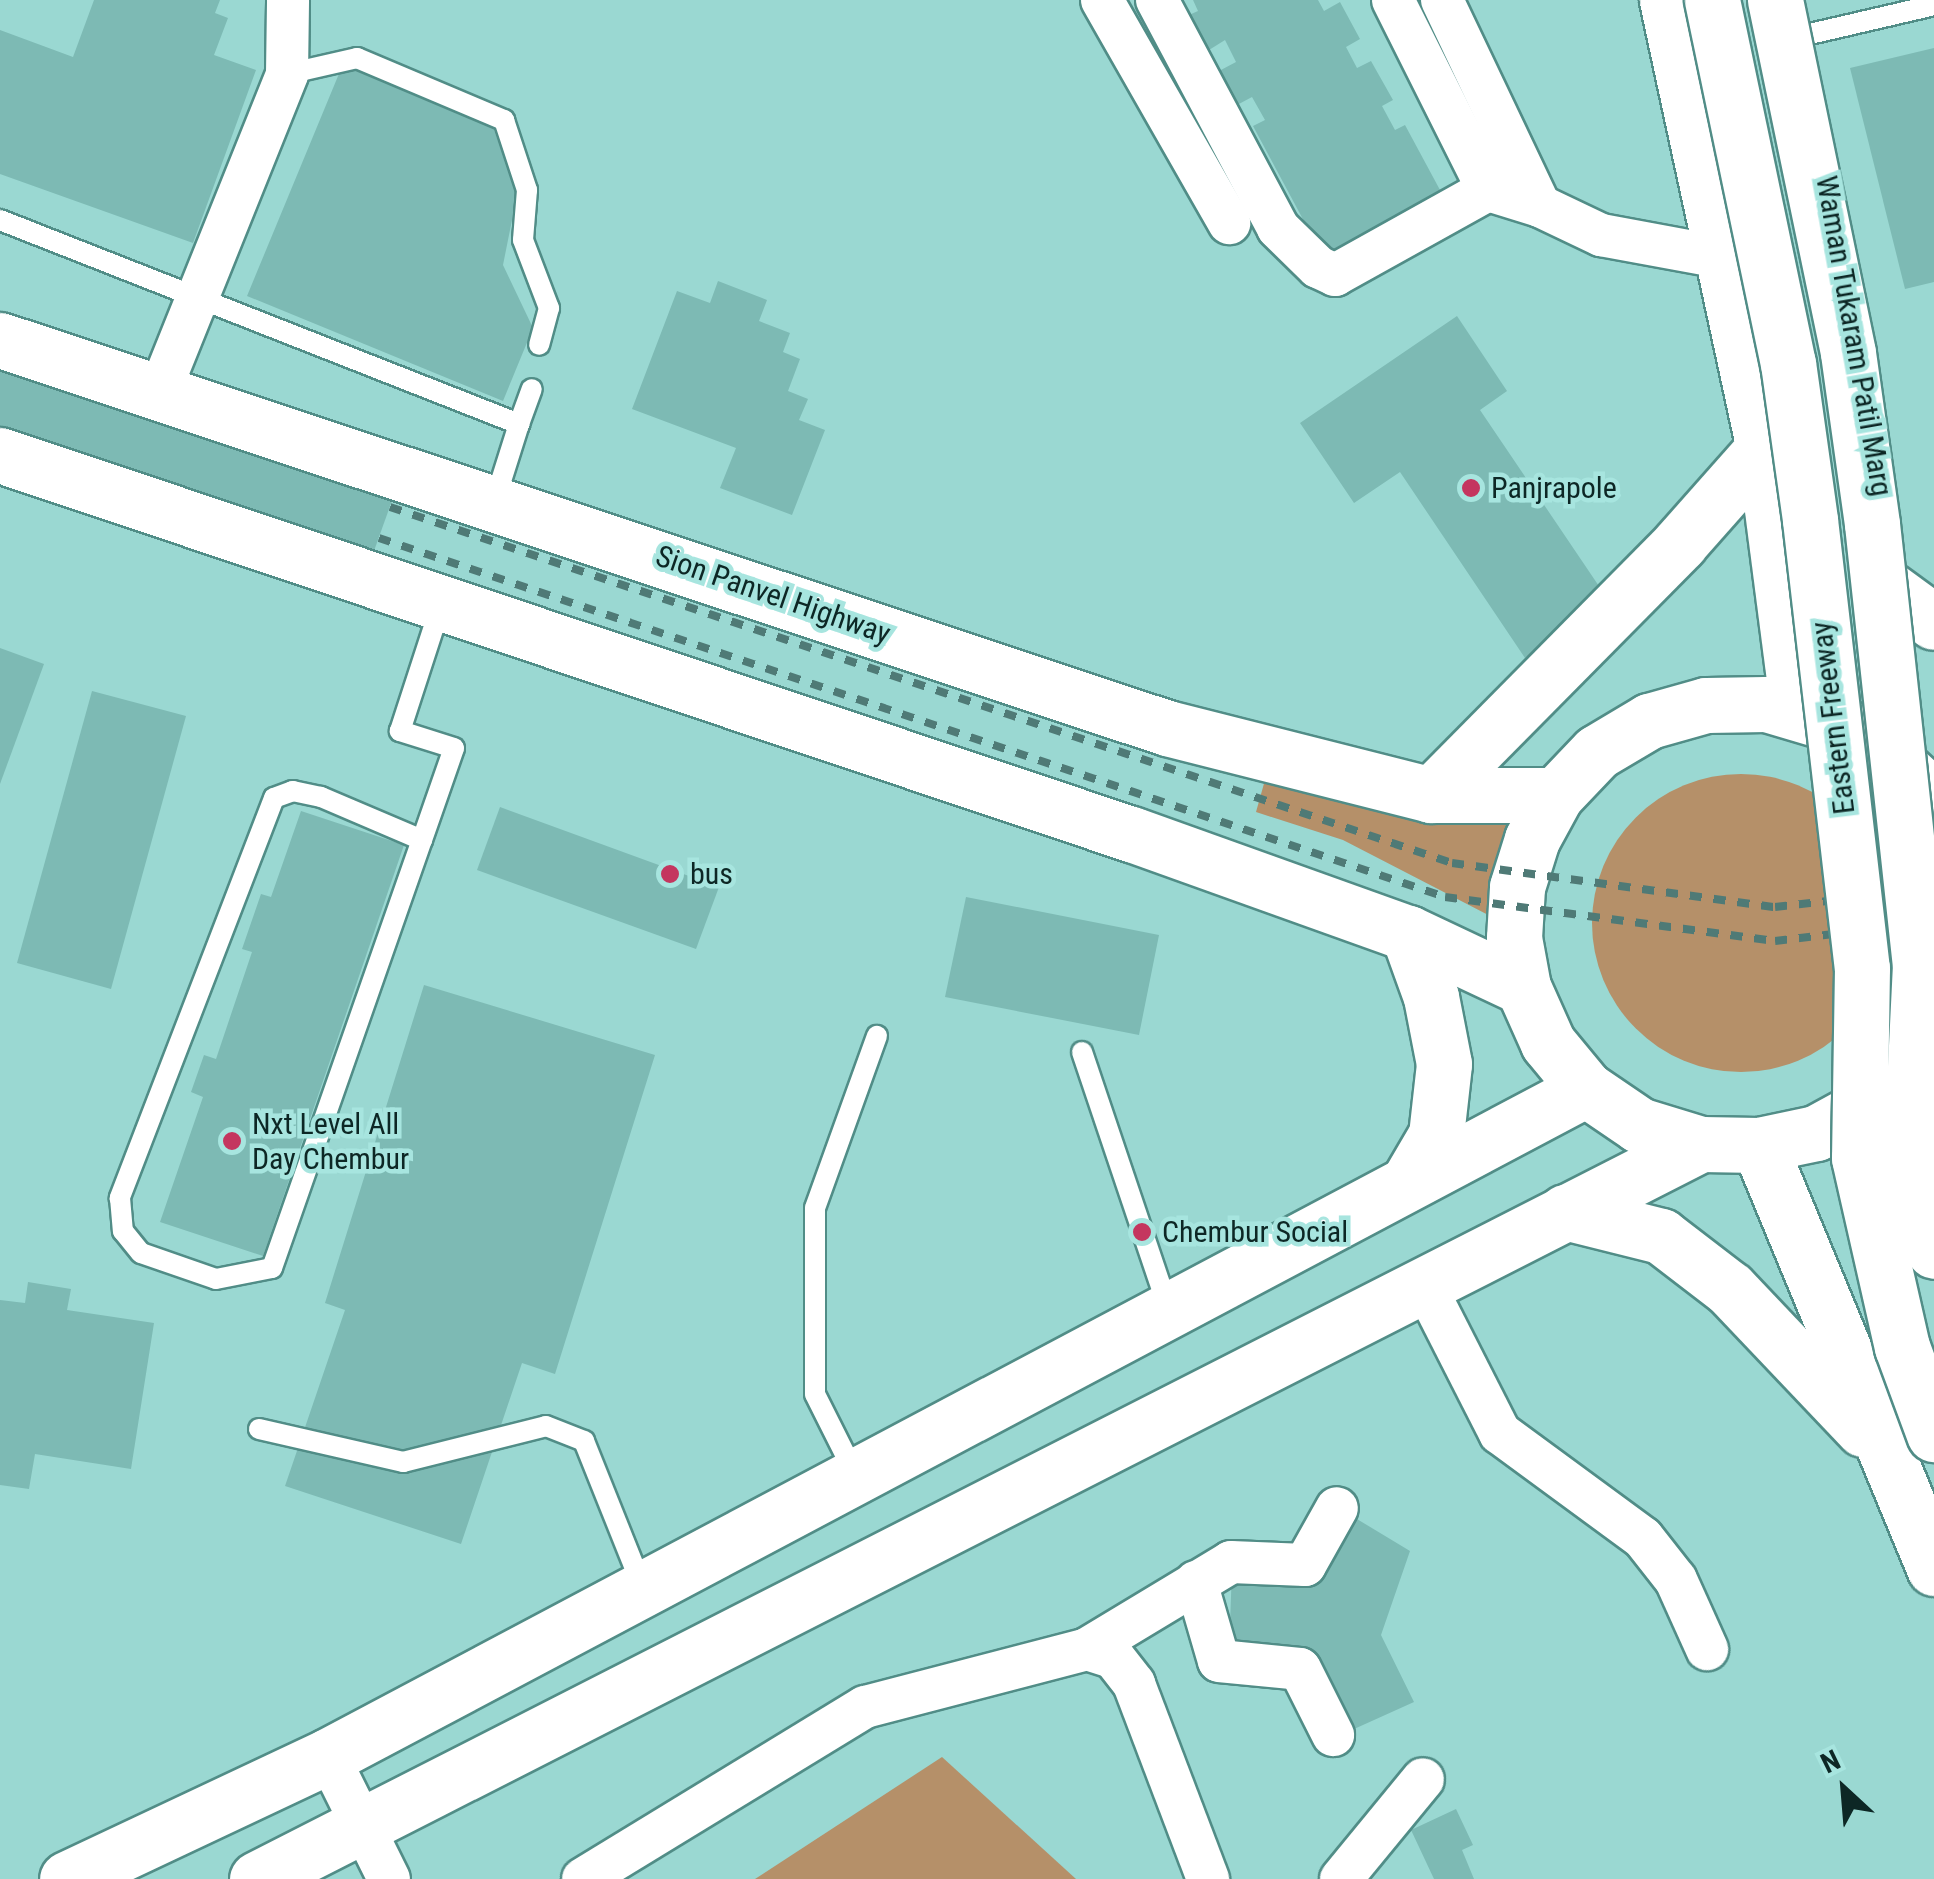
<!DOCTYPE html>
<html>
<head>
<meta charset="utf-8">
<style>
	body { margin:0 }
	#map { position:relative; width:1934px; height:1879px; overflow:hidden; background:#9ad8d2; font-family:"Roboto Condensed",sans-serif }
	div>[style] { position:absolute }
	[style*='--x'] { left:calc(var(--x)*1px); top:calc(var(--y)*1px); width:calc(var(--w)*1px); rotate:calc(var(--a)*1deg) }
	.green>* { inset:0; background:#b59069 }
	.round { border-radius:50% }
	.building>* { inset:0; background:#7dbab4 }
	.roads { filter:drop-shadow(2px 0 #518d87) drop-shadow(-2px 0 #518d87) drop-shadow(0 2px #518d87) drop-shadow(0 -2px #518d87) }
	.service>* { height:20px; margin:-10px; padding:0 10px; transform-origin:10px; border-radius:10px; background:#fff }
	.minor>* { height:42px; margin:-21px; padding:0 21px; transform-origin:21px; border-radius:21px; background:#fff }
	.secondary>* { height:55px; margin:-27.5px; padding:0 27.5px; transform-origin:27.5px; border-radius:27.5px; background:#fff }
	.trunk>* { height:55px; margin:-27.5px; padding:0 27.5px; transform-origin:27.5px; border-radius:27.5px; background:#fff }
	.motorway>* { height:55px; margin:-27.5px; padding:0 27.5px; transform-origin:27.5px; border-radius:27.5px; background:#fff }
	.rail>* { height:8px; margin-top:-4px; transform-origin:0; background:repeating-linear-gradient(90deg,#4f7a76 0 12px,transparent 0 24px) }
	.bridges { filter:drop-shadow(2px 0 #518d87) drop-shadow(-2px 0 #518d87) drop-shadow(0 2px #518d87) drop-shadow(0 -2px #518d87) }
	.motorway-bridge>* { height:55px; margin:-27.5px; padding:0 27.5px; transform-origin:27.5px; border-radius:27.5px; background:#fff }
	.dots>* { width:28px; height:28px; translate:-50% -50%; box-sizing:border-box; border:5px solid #a7e5df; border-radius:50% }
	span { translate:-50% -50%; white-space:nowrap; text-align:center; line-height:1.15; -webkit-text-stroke:9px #a7e5df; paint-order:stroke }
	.street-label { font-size:30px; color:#0d2725 }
	.poi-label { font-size:30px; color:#0d2725 }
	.left { translate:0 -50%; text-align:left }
	.north { position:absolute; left:1794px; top:1739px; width:100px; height:100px; -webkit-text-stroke:8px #a7e5df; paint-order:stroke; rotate:334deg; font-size:28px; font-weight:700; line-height:40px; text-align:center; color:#0d2725 }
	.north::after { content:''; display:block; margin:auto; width:35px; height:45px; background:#0d2725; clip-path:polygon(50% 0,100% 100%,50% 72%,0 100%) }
</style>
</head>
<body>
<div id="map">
	<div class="green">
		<i class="round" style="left:1592px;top:774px;width:298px;height:298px"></i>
		<i style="clip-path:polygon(1265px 780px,1534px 806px,1496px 919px,1343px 840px,1256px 812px)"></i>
		<i style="clip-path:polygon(942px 1757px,1076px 1879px,755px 1879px)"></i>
	</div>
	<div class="building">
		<i style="clip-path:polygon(94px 0,220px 0,215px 13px,228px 18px,214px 55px,256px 70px,193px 243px,0 174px,0 30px,73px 57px)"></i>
		<i style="clip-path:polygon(1193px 0,1318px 0,1324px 11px,1340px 2px,1360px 39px,1346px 47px,1357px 68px,1371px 61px,1393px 100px,1382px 106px,1395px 130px,1405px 125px,1447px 203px,1328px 266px,1253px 126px,1265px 120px,1252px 97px,1237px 105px,1219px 71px,1236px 62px,1225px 40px,1209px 50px,1189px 15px,1198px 11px)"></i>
		<i style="clip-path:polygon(1934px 48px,1934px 282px,1905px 289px,1850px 68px)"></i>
		<i style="clip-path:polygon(343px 64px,492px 124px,517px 195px,503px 265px,533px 328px,503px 401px,247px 296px)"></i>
		<i style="clip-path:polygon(718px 281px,767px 300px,759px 321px,790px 333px,783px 352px,800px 359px,788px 391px,808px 399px,799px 420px,825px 430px,792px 515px,720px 488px,736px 448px,632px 409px,677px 291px,710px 303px)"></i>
		<i style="clip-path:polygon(0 313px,408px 456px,360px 590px,0 465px)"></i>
		<i style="clip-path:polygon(1457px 316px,1507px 391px,1480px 410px,1609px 601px,1525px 658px,1400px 472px,1354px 503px,1300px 423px)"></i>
		<i style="clip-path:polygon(0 648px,44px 664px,0 784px)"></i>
		<i style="clip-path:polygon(92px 691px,186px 716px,111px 989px,17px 963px)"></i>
		<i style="clip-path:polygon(500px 807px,719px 887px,696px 949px,477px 870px)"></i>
		<i style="clip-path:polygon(301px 811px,404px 845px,263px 1256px,160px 1222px,203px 1097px,191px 1092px,204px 1055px,216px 1059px,252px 952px,242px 949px,261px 894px,271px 897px)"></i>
		<i style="clip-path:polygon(966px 897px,1159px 935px,1139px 1035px,945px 997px)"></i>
		<i style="clip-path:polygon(424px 985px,655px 1055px,555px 1374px,522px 1363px,461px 1544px,285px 1486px,345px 1310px,325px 1303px)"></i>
		<i style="clip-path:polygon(28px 1282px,71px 1289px,67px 1310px,154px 1323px,131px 1469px,35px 1454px,29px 1489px,0 1485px,0 1300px,25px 1303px)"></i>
		<i style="clip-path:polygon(1342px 1510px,1410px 1551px,1381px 1635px,1414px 1702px,1343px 1734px,1306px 1655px,1229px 1653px,1232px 1568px,1306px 1581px)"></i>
		<i style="clip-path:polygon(1456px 1809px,1473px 1845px,1462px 1850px,1474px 1879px,1434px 1879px,1411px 1830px)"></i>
	</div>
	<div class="roads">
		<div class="service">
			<i style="--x:1797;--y:37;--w:141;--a:-13.1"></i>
			<i style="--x:287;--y:74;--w:72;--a:-12.9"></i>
			<i style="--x:357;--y:58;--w:160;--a:22.9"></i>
			<i style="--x:504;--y:120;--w:74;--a:71.8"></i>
			<i style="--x:527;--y:190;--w:50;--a:94.6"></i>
			<i style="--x:523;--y:240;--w:73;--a:69.1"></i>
			<i style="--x:549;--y:308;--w:38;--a:105"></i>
			<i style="--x:0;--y:220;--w:558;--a:21.46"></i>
			<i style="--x:519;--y:424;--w:80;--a:107.5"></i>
			<i style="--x:519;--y:424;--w:37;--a:-70"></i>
			<i style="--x:422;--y:840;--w:110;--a:-156.9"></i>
			<i style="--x:321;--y:797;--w:29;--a:-168"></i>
			<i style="--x:293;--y:791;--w:20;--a:160"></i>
			<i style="--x:274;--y:798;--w:429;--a:111.1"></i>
			<i style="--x:120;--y:1198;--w:33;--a:85"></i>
			<i style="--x:123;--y:1231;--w:28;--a:51"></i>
			<i style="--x:141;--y:1253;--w:79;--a:19.1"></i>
			<i style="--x:216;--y:1279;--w:57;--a:-11.1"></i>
			<i style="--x:272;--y:1268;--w:454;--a:-70.7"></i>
			<i style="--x:422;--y:840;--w:97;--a:-70.8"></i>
			<i style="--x:454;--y:748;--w:57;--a:-162.5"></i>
			<i style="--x:400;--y:731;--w:133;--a:-72"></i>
			<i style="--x:1082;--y:1052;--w:269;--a:71.4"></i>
			<i style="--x:259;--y:1429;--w:148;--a:12.9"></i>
			<i style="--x:403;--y:1462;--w:147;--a:-14.1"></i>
			<i style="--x:546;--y:1426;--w:41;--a:21.5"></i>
			<i style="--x:584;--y:1441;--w:156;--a:68.2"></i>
			<i style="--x:855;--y:1474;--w:89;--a:-116.6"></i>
			<i style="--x:815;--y:1394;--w:186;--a:-90"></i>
			<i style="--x:815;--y:1208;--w:183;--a:-70.2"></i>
		</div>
		<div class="minor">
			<i style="--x:1102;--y:0;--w:257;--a:60.3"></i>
			<i style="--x:1157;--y:0;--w:258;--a:62"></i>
			<i style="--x:1278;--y:228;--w:56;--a:44.3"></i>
			<i style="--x:1318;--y:267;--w:19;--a:25"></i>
			<i style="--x:1335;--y:275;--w:175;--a:-29.1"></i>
			<i style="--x:1488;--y:190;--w:54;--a:17.1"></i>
			<i style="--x:1393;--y:0;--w:212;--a:63.4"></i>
			<i style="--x:1442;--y:0;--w:228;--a:64.6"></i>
			<i style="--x:1540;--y:206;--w:68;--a:25.4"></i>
			<i style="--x:1601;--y:235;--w:126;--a:10.5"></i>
			<i style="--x:159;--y:393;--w:344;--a:-68.1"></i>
			<i style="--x:287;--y:74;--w:74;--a:-89.2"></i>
			<i style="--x:1425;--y:1286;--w:165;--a:63"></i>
			<i style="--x:1500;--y:1433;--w:177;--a:36.3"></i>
			<i style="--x:1643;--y:1538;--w:53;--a:51.8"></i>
			<i style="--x:1676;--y:1580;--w:76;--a:65.8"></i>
			<i style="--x:1196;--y:1582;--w:82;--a:73.8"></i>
			<i style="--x:1219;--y:1661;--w:81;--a:5.6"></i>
			<i style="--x:1300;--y:1669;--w:74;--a:63.4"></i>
			<i style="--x:1087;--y:1649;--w:168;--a:-31.1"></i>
			<i style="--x:1231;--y:1562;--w:74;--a:2.3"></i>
			<i style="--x:1305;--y:1565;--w:65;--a:-60.7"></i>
			<i style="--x:328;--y:1756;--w:137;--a:63.6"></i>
			<i style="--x:583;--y:1879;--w:330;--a:-31.4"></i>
			<i style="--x:865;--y:1707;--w:229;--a:-14.6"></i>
			<i style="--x:1087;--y:1649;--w:28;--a:18"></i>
			<i style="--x:1114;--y:1658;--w:33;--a:52"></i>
			<i style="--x:1134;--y:1684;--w:209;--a:69.2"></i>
			<i style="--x:1341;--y:1879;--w:129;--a:-50.6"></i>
		</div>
		<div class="secondary">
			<i style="--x:1667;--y:0;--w:458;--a:77.8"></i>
			<i style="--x:1764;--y:448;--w:265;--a:82.6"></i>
			<i style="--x:67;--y:1879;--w:289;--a:-25.2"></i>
			<i style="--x:328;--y:1756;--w:1424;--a:-27.93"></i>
			<i style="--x:257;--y:1879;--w:1620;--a:-26.98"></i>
		</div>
		<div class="trunk">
			<i style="--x:0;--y:340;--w:1230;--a:18.39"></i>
			<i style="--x:1167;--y:728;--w:272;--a:14.2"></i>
			<i style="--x:1431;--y:795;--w:125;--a:0"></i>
			<i style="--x:0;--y:455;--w:1193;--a:18.53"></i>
			<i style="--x:1131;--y:834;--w:294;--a:19.7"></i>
			<i style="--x:1408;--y:933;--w:127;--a:25.2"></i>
			<i style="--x:1890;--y:590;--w:54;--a:36"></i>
			<i style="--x:1431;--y:795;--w:354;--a:-45.3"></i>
			<i style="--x:1680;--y:543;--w:127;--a:-48.5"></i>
			<i style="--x:1408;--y:933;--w:68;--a:70.2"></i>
			<i style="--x:1431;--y:997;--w:68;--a:79"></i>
			<i style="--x:1444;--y:1064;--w:71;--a:96.4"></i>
			<i style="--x:1436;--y:1135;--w:53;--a:120.4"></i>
			<i style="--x:1893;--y:1082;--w:35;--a:139"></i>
			<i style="--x:1867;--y:1105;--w:58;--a:151.2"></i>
			<i style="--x:1816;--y:1133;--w:58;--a:168.1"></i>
			<i style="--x:1759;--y:1145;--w:58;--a:-179"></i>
			<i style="--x:1701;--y:1144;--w:65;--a:-163"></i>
			<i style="--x:1639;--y:1125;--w:64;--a:-145.8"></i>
			<i style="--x:1586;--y:1089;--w:60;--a:-129.6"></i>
			<i style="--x:1548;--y:1043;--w:61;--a:-114.1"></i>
			<i style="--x:1523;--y:987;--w:50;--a:-100.4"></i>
			<i style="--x:1514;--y:938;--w:51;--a:-86.6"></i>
			<i style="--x:1517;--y:887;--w:50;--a:-72.6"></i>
			<i style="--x:1532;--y:839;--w:50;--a:-61.4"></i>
			<i style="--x:1556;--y:795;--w:59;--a:-46.4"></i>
			<i style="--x:1597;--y:752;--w:61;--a:-30.8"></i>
			<i style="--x:1649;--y:721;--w:59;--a:-15.7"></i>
			<i style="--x:1706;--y:705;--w:60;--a:-1"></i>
			<i style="--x:1766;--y:704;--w:102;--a:16.5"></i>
			<i style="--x:1864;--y:733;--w:74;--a:42.8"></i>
			<i style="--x:1918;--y:783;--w:47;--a:70"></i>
		</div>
		<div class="motorway">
			<i style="--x:1759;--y:1145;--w:458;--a:67.5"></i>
			<i style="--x:1565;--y:1212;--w:99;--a:14"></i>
			<i style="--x:1661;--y:1236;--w:87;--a:37.5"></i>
			<i style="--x:1730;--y:1289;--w:193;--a:46.5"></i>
		</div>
	</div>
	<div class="rail">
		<i style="--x:390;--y:507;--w:1120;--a:18.53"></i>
		<i style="--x:1452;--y:863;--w:326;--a:7.8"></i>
		<i style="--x:1775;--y:907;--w:160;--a:-6.5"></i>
		<i style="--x:379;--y:538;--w:1125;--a:18.61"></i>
		<i style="--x:1445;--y:897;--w:333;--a:7.6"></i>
		<i style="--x:1775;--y:941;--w:160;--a:-6.8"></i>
	</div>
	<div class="bridges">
		<div class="motorway-bridge">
			<i style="--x:1712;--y:0;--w:371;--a:78.2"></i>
			<i style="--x:1788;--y:363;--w:159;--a:82"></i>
			<i style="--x:1810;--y:520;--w:451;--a:83.4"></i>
			<i style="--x:1862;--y:968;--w:190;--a:90.9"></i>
			<i style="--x:1859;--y:1158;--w:194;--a:77.2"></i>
			<i style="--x:1902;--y:1347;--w:93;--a:69.8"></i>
			<i style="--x:1775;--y:0;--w:360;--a:78.3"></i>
			<i style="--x:1848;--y:353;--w:173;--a:82"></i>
			<i style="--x:1872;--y:524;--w:443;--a:83.8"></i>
			<i style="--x:1920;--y:964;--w:203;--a:92.8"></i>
			<i style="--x:1910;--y:1167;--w:87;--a:74.1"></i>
		</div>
	</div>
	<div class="dots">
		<i style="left:1471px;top:488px;background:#c4365f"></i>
		<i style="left:670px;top:874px;background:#c4365f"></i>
		<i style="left:232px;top:1141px;background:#c4365f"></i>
		<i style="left:1142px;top:1232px;background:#c4365f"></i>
	</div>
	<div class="street-label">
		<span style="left:1854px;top:336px;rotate:80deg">Waman Tukaram Patil Marg</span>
		<span style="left:773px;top:595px;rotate:19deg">Sion Panvel Highway</span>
		<span style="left:1833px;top:718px;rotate:-97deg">Eastern Freeway</span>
	</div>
	<div class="poi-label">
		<span class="left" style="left:1491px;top:488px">Panjrapole</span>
		<span class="left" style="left:690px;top:874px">bus</span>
		<span class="left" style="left:252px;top:1141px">Nxt Level All<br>Day Chembur</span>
		<span class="left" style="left:1162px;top:1232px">Chembur Social</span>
	</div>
	<div class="north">N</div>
</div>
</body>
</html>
